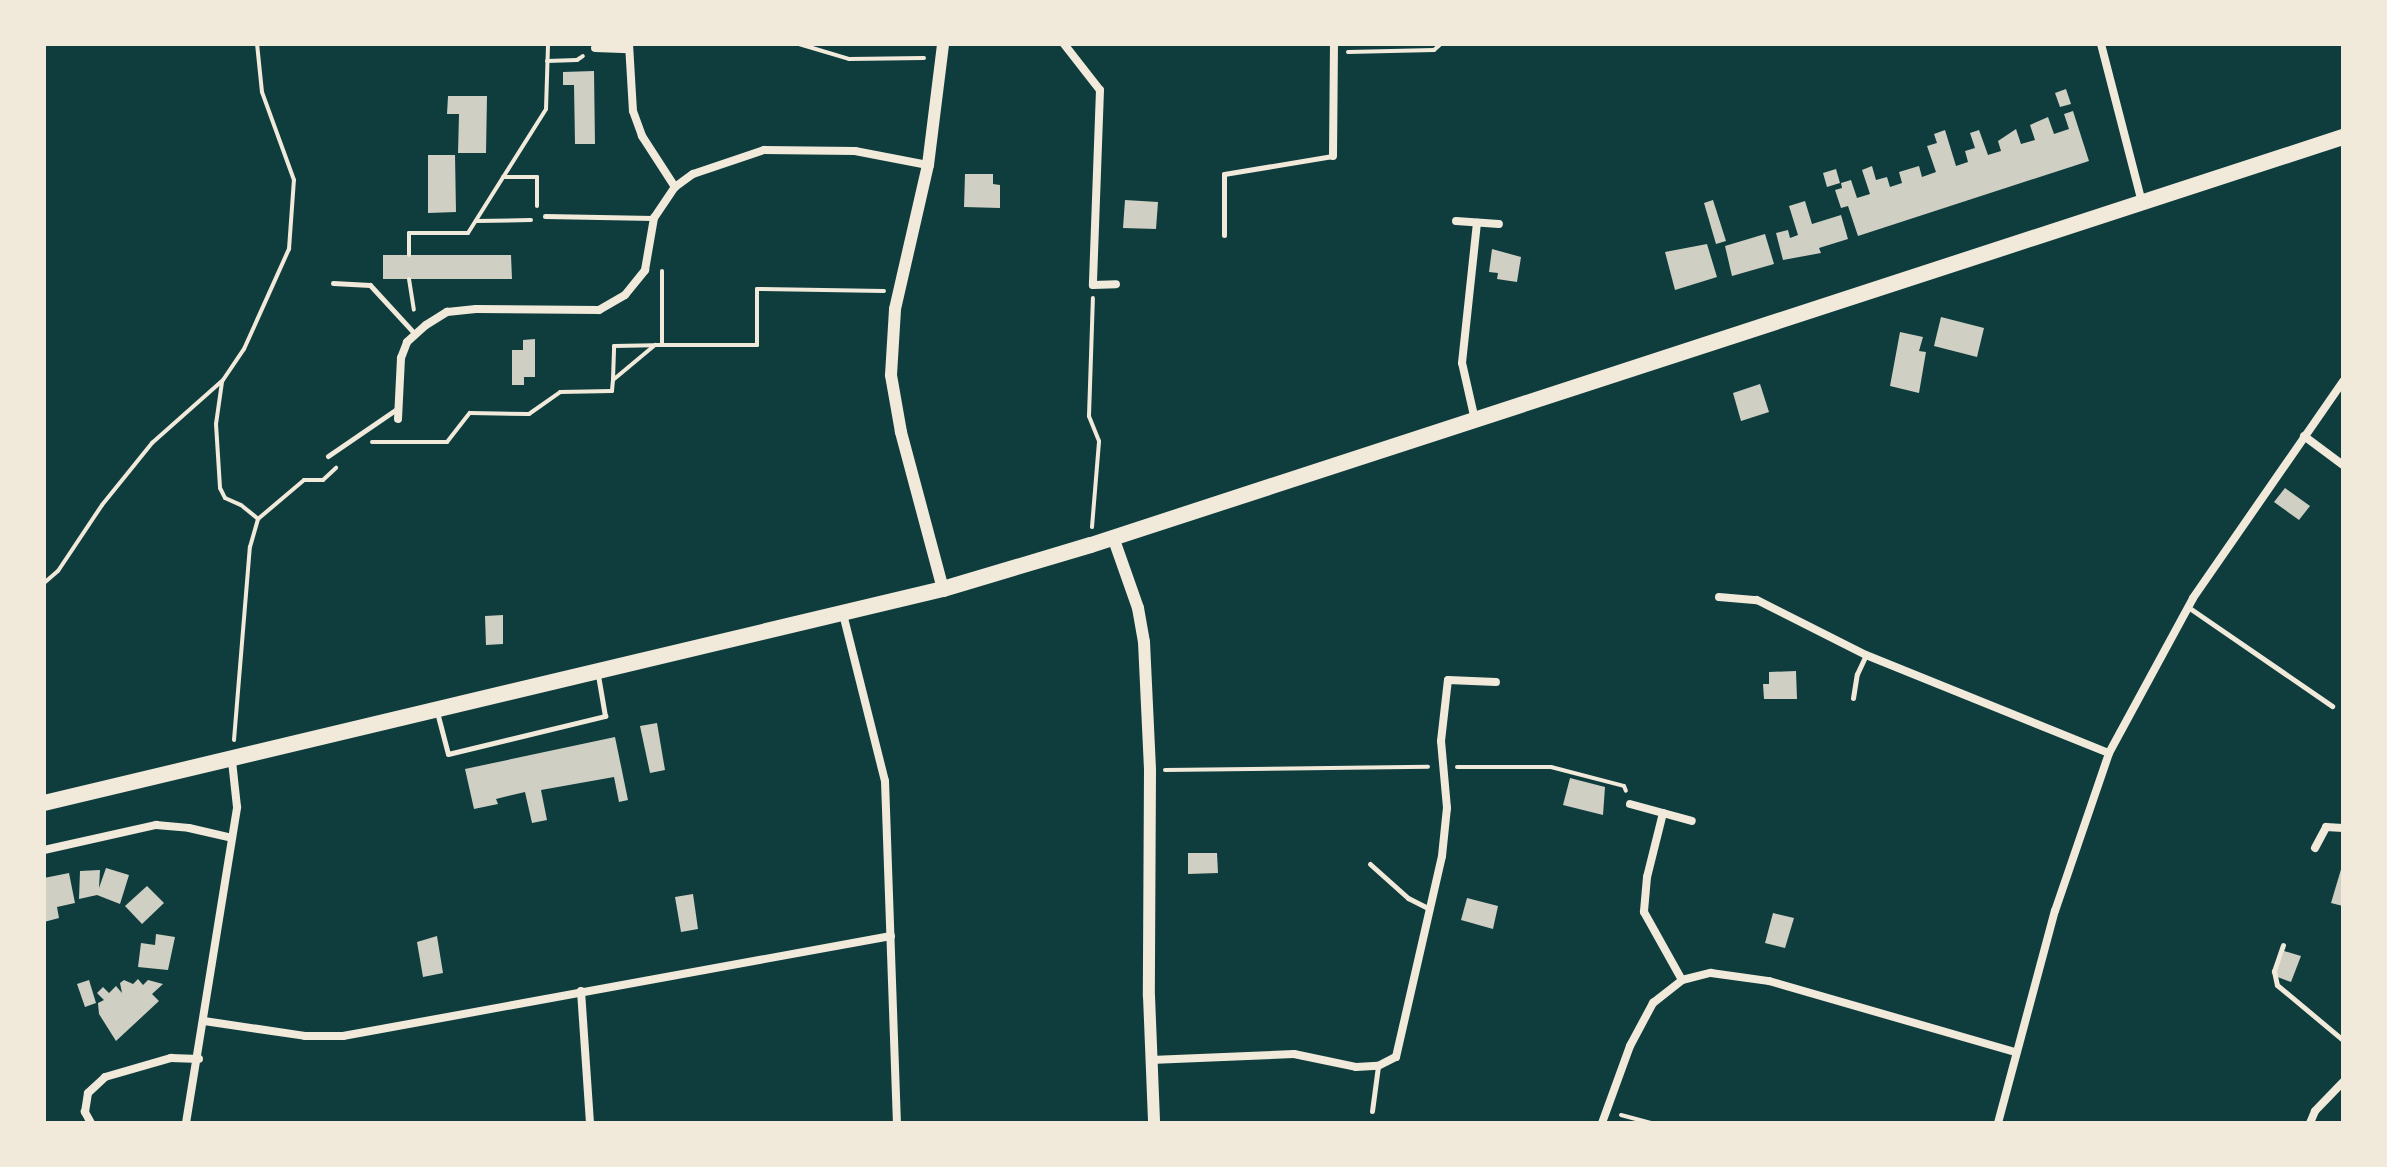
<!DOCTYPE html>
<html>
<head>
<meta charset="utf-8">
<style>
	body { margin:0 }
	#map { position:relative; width:2387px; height:1167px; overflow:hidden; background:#0f3d3e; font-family:"Varela Round",sans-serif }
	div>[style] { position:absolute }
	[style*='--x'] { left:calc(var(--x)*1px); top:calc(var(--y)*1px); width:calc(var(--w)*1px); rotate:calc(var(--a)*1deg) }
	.building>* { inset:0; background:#cfcfc3 }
	.path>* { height:4px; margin:-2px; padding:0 2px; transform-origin:2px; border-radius:2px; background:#f1e9da }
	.service>* { height:5px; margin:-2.5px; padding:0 2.5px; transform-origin:2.5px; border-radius:2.5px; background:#f1e9da }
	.minor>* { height:8px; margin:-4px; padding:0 4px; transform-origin:4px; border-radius:4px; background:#f1e9da }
	.tertiary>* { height:12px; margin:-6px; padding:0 6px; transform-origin:6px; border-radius:6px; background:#f1e9da }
	.primary>* { height:16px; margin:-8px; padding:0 8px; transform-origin:8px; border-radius:8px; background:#f1e9da }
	span { translate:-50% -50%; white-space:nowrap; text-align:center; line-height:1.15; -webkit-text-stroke:6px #f1e9da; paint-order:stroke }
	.frame { position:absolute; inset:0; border:46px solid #f1e9da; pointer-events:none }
</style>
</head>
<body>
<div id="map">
	<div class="building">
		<i style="clip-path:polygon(594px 71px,595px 144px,575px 144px,574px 85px,563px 85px,563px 72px)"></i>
		<i style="clip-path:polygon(2066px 89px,2071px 104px,2060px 107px,2055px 93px)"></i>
		<i style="clip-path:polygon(448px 96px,487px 96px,486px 153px,458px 153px,459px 114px,447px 114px)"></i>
		<i style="clip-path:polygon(2073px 111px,2089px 161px,1858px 236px,1848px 206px,1841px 208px,1835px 190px,1842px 188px,1841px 183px,1851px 180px,1857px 198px,1870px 194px,1862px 170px,1872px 166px,1876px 180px,1887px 177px,1890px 187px,1902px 183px,1899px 172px,1919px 166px,1922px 177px,1936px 172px,1927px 146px,1937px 143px,1934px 134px,1945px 130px,1956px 166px,1968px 162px,1965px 151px,1975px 148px,1970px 133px,1979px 130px,1988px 155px,2001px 151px,1998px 141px,2016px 129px,2021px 144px,2035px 140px,2030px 125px,2048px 117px,2054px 134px,2069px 129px,2064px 114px)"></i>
		<i style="clip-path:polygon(428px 155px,455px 155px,456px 212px,428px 213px)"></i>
		<i style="clip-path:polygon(1836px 169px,1840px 183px,1827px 187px,1823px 173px)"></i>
		<i style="clip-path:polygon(965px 174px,993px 174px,993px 184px,1000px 185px,1000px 208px,964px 207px)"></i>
		<i style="clip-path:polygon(1125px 200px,1158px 202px,1156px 229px,1123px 228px)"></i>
		<i style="clip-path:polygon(1713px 200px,1726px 241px,1716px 244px,1704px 203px)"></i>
		<i style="clip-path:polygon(1805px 201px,1812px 224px,1841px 215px,1848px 239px,1819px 248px,1821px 253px,1783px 260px,1776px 233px,1788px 230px,1790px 238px,1798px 235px,1789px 206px)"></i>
		<i style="clip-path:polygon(1765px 234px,1774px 264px,1732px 276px,1725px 246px)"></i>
		<i style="clip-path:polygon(1707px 244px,1717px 277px,1675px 290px,1665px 252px)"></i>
		<i style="clip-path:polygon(1492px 249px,1521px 257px,1517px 282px,1497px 279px,1498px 273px,1489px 272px)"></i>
		<i style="clip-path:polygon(383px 255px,511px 255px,512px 279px,383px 279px)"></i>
		<i style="clip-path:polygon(1941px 317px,1984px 328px,1977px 357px,1934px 346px)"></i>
		<i style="clip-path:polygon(1900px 332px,1923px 337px,1919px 351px,1926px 352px,1919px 393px,1890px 386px)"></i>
		<i style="clip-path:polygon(535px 339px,535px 377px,524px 377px,524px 385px,512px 385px,512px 350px,523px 350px,523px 340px)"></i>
		<i style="clip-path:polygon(1760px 384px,1769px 412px,1741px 421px,1733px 393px)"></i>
		<i style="clip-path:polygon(2285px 488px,2310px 506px,2299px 520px,2274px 502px)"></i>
		<i style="clip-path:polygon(503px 615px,503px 644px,486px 645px,485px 616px)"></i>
		<i style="clip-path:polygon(1796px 671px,1797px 699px,1764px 699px,1763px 684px,1769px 684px,1769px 672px)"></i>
		<i style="clip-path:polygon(657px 723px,665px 770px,650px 773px,640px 726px)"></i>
		<i style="clip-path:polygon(615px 737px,628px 800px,619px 802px,614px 777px,541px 790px,547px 820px,532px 823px,525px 792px,496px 799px,498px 804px,474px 809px,465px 769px)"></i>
		<i style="clip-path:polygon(1570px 778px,1605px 787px,1603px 815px,1563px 805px)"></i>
		<i style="clip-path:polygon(1188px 853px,1217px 853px,1218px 873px,1188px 874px)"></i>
		<i style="clip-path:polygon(2342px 866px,2343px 866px,2343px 906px,2331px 903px)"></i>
		<i style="clip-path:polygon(106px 868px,129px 875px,120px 904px,97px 895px,79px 899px,80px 871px,100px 870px,99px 888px)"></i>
		<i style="clip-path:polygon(69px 873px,75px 903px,57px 907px,59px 918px,44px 922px,44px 878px)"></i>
		<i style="clip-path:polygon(147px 886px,164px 903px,142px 924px,125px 906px)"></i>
		<i style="clip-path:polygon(693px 894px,698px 929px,681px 932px,675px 897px)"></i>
		<i style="clip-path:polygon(1467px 898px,1498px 906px,1493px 929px,1461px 920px)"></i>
		<i style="clip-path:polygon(1773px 913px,1794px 918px,1785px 948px,1765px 943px)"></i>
		<i style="clip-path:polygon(156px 934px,175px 937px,168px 970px,138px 967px,141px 943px,155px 945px)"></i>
		<i style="clip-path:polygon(437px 936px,443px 973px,423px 977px,417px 942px)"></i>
		<i style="clip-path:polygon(2284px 951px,2301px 956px,2291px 982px,2275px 976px)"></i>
		<i style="clip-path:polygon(138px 979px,143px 985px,148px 980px,163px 984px,152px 994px,159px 1001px,116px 1041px,99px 1014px,98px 1003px,104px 1000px,97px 993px,103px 987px,109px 993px,116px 986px,122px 993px,120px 983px,124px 980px,133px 984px)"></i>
		<i style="clip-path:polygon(89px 980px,96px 1003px,85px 1007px,77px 984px)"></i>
	</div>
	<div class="path">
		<i style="--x:799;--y:44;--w:52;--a:16.7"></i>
		<i style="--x:849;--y:59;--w:75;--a:-0.8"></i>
		<i style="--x:1348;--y:52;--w:86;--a:-1.3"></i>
		<i style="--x:1434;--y:50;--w:9;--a:-41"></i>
		<i style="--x:547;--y:61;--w:30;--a:-2"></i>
		<i style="--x:577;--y:60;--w:7;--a:-34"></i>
		<i style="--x:503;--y:177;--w:34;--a:0"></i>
		<i style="--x:537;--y:177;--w:29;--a:90"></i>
		<i style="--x:476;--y:221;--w:55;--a:-1"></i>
		<i style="--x:409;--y:255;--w:22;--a:-90"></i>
		<i style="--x:409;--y:233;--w:59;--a:0"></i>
		<i style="--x:468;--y:233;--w:146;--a:-57.8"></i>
		<i style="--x:546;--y:109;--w:65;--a:-88.2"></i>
		<i style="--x:409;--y:279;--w:31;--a:81"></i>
		<i style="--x:662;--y:345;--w:74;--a:-90"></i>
		<i style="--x:613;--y:379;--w:33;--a:-88"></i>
		<i style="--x:614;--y:346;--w:39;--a:-1"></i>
		<i style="--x:222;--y:382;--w:42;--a:98.1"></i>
		<i style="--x:216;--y:424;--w:64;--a:86.4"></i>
		<i style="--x:220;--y:488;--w:11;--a:63"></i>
		<i style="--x:225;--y:498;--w:17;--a:24"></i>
		<i style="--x:241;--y:505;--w:22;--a:39"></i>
		<i style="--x:372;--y:442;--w:75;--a:0"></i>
		<i style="--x:447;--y:442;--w:37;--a:-52"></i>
		<i style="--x:470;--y:413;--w:59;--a:1"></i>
		<i style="--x:529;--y:414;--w:38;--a:-35"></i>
		<i style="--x:560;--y:392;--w:52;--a:-1.1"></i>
		<i style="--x:612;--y:391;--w:11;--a:-85"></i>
		<i style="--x:613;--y:380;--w:55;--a:-39.8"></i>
		<i style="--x:655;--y:345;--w:102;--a:0"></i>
		<i style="--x:757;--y:345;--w:56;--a:-90"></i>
		<i style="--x:757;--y:289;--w:127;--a:0.9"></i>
		<i style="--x:1092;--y:527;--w:86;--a:-85.3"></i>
		<i style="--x:1099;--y:441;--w:27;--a:-112"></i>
		<i style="--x:1089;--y:416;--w:118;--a:-88.1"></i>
		<i style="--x:44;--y:583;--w:18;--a:-41"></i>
		<i style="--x:58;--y:571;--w:79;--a:-56.3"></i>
		<i style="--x:102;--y:505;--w:80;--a:-51.1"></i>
		<i style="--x:152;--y:443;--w:95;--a:-41.6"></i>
		<i style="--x:223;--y:380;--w:37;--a:-56"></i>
		<i style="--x:244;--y:349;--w:110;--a:-65.8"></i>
		<i style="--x:289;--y:249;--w:69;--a:-85.9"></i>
		<i style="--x:294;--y:180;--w:94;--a:-110"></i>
		<i style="--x:262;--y:92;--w:48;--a:-95.9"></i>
		<i style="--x:234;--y:740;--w:194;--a:-85.3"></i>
		<i style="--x:250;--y:547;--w:29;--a:-74"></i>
		<i style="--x:258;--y:519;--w:60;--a:-40.3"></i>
		<i style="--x:304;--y:480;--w:19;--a:0"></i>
		<i style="--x:323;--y:480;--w:18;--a:-43"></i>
		<i style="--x:1457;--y:767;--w:94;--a:0"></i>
		<i style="--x:1551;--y:767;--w:75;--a:14.6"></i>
		<i style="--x:1624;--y:786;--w:5;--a:68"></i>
		<i style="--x:1165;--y:770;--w:263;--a:-0.7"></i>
		<i style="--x:1621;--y:1115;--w:31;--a:15"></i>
	</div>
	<div class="service">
		<i style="--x:545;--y:216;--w:108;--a:1.1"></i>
		<i style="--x:1224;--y:235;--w:61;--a:-90"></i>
		<i style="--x:1224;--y:174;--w:110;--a:-9.4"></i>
		<i style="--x:333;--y:283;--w:37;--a:3"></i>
		<i style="--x:370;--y:285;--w:67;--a:47.4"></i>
		<i style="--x:328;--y:456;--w:85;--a:-34.4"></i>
		<i style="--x:2188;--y:607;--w:175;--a:34.5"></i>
		<i style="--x:1853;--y:698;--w:24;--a:-81"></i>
		<i style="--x:1857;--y:674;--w:21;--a:-65"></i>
		<i style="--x:437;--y:712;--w:43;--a:75.3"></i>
		<i style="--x:448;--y:754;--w:162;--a:-13.6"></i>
		<i style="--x:605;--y:716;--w:42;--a:-99.7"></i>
		<i style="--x:1370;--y:864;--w:51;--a:41.8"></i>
		<i style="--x:1408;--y:898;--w:25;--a:27"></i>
		<i style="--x:2283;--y:945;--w:28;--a:109"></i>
		<i style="--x:2274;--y:971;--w:14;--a:78"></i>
		<i style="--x:2277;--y:985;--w:86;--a:39.8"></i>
		<i style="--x:1372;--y:1111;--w:45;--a:-82.4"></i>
	</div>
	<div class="minor">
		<i style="--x:629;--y:44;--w:67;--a:86.6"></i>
		<i style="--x:633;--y:111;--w:27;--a:70"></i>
		<i style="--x:642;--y:136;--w:61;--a:57.1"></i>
		<i style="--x:1064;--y:44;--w:58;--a:52"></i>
		<i style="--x:1100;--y:90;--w:195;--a:92.1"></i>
		<i style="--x:1093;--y:285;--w:23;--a:-2"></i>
		<i style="--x:2101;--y:44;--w:163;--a:75.5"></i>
		<i style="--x:595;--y:48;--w:34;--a:2"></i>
		<i style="--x:1333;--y:156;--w:112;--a:-89.5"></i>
		<i style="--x:1456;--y:221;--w:43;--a:4"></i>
		<i style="--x:398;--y:419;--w:61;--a:-87.2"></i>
		<i style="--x:401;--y:358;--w:17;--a:-69"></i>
		<i style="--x:407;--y:342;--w:25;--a:-42"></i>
		<i style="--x:426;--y:325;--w:25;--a:-32"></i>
		<i style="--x:447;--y:312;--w:29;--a:-6"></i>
		<i style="--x:476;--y:309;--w:123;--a:0.5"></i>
		<i style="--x:599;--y:310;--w:30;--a:-30"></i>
		<i style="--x:625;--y:295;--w:32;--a:-51"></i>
		<i style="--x:645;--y:270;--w:53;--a:-80.2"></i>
		<i style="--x:654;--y:218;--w:37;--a:-56"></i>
		<i style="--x:675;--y:187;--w:22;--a:-36"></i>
		<i style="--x:693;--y:174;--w:75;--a:-18.7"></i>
		<i style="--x:764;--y:150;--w:91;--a:0.6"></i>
		<i style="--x:855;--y:151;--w:74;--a:10.9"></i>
		<i style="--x:1475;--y:420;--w:58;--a:-102.8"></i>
		<i style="--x:1462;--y:363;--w:141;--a:-83.9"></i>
		<i style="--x:2304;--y:436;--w:49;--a:36.6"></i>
		<i style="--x:1719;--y:597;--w:38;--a:5"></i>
		<i style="--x:1757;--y:600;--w:122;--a:26.8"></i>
		<i style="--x:1866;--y:655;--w:262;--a:22"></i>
		<i style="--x:843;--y:614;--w:172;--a:75.9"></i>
		<i style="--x:885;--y:781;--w:342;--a:88"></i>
		<i style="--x:1630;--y:804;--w:64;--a:15.3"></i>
		<i style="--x:1663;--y:813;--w:66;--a:104"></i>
		<i style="--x:1647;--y:877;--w:35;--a:95"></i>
		<i style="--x:1644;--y:912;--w:78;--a:60.8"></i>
		<i style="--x:2315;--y:848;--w:24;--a:-62"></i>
		<i style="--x:2326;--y:827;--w:17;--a:3"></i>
		<i style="--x:44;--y:850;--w:115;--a:-12.6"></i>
		<i style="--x:156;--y:825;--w:33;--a:5"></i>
		<i style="--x:189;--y:828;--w:44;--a:13.1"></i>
		<i style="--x:581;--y:991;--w:132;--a:86.1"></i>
		<i style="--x:204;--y:1021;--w:102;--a:8.4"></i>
		<i style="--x:305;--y:1036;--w:38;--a:0"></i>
		<i style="--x:343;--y:1036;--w:557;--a:-10.34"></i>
		<i style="--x:1151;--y:1060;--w:143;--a:-2.4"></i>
		<i style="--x:1294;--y:1054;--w:63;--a:11.8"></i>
		<i style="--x:1356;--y:1067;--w:22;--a:-3"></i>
		<i style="--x:1378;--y:1066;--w:20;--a:-27"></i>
		<i style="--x:1396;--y:1057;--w:206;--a:-77.1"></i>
		<i style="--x:1442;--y:856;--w:48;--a:-84.1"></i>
		<i style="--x:1447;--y:808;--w:67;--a:-95.1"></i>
		<i style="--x:1441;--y:741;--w:61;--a:-83.5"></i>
		<i style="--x:1448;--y:680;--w:48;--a:2.4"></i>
		<i style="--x:91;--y:1123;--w:13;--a:-119"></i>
		<i style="--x:85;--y:1112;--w:19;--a:-81"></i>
		<i style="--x:88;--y:1093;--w:23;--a:-43"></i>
		<i style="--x:105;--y:1077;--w:69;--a:-16.1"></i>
		<i style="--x:171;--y:1058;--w:28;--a:2"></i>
		<i style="--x:186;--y:1123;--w:320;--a:-80.8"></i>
		<i style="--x:237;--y:807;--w:46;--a:-96.2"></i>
		<i style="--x:1602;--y:1123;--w:82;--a:-70"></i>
		<i style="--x:1630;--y:1046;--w:49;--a:-61.9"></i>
		<i style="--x:1653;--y:1003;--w:37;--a:-38"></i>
		<i style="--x:1682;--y:980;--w:30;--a:-14"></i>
		<i style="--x:1711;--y:973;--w:59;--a:7.9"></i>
		<i style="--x:1769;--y:981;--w:256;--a:16.1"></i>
		<i style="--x:1998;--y:1123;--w:220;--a:-75"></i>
		<i style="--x:2055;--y:911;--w:167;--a:-71.1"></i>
		<i style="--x:2109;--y:753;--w:176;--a:-61.5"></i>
		<i style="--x:2193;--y:598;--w:264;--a:-55.3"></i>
		<i style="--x:2310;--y:1123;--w:13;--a:-67"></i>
		<i style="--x:2315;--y:1111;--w:40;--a:-46"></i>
	</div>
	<div class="tertiary">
		<i style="--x:1113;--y:537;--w:75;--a:70.6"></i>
		<i style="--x:1138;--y:608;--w:35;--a:80"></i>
		<i style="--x:1144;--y:642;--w:128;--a:87.3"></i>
		<i style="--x:1150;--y:770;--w:226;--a:90.3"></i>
		<i style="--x:1149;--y:996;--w:127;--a:87.7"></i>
		<i style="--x:943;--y:589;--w:163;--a:-105"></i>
		<i style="--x:901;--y:432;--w:58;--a:-100"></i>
		<i style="--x:891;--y:375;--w:66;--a:-86.5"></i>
		<i style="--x:895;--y:309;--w:148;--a:-77.1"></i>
		<i style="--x:928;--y:165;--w:122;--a:-82.9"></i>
	</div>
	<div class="primary">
		<i style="--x:44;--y:803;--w:924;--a:-13.39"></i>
		<i style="--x:943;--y:589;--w:154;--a:-16.6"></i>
		<i style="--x:1091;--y:545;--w:1317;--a:-18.05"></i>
	</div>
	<div class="frame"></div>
</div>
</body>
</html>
